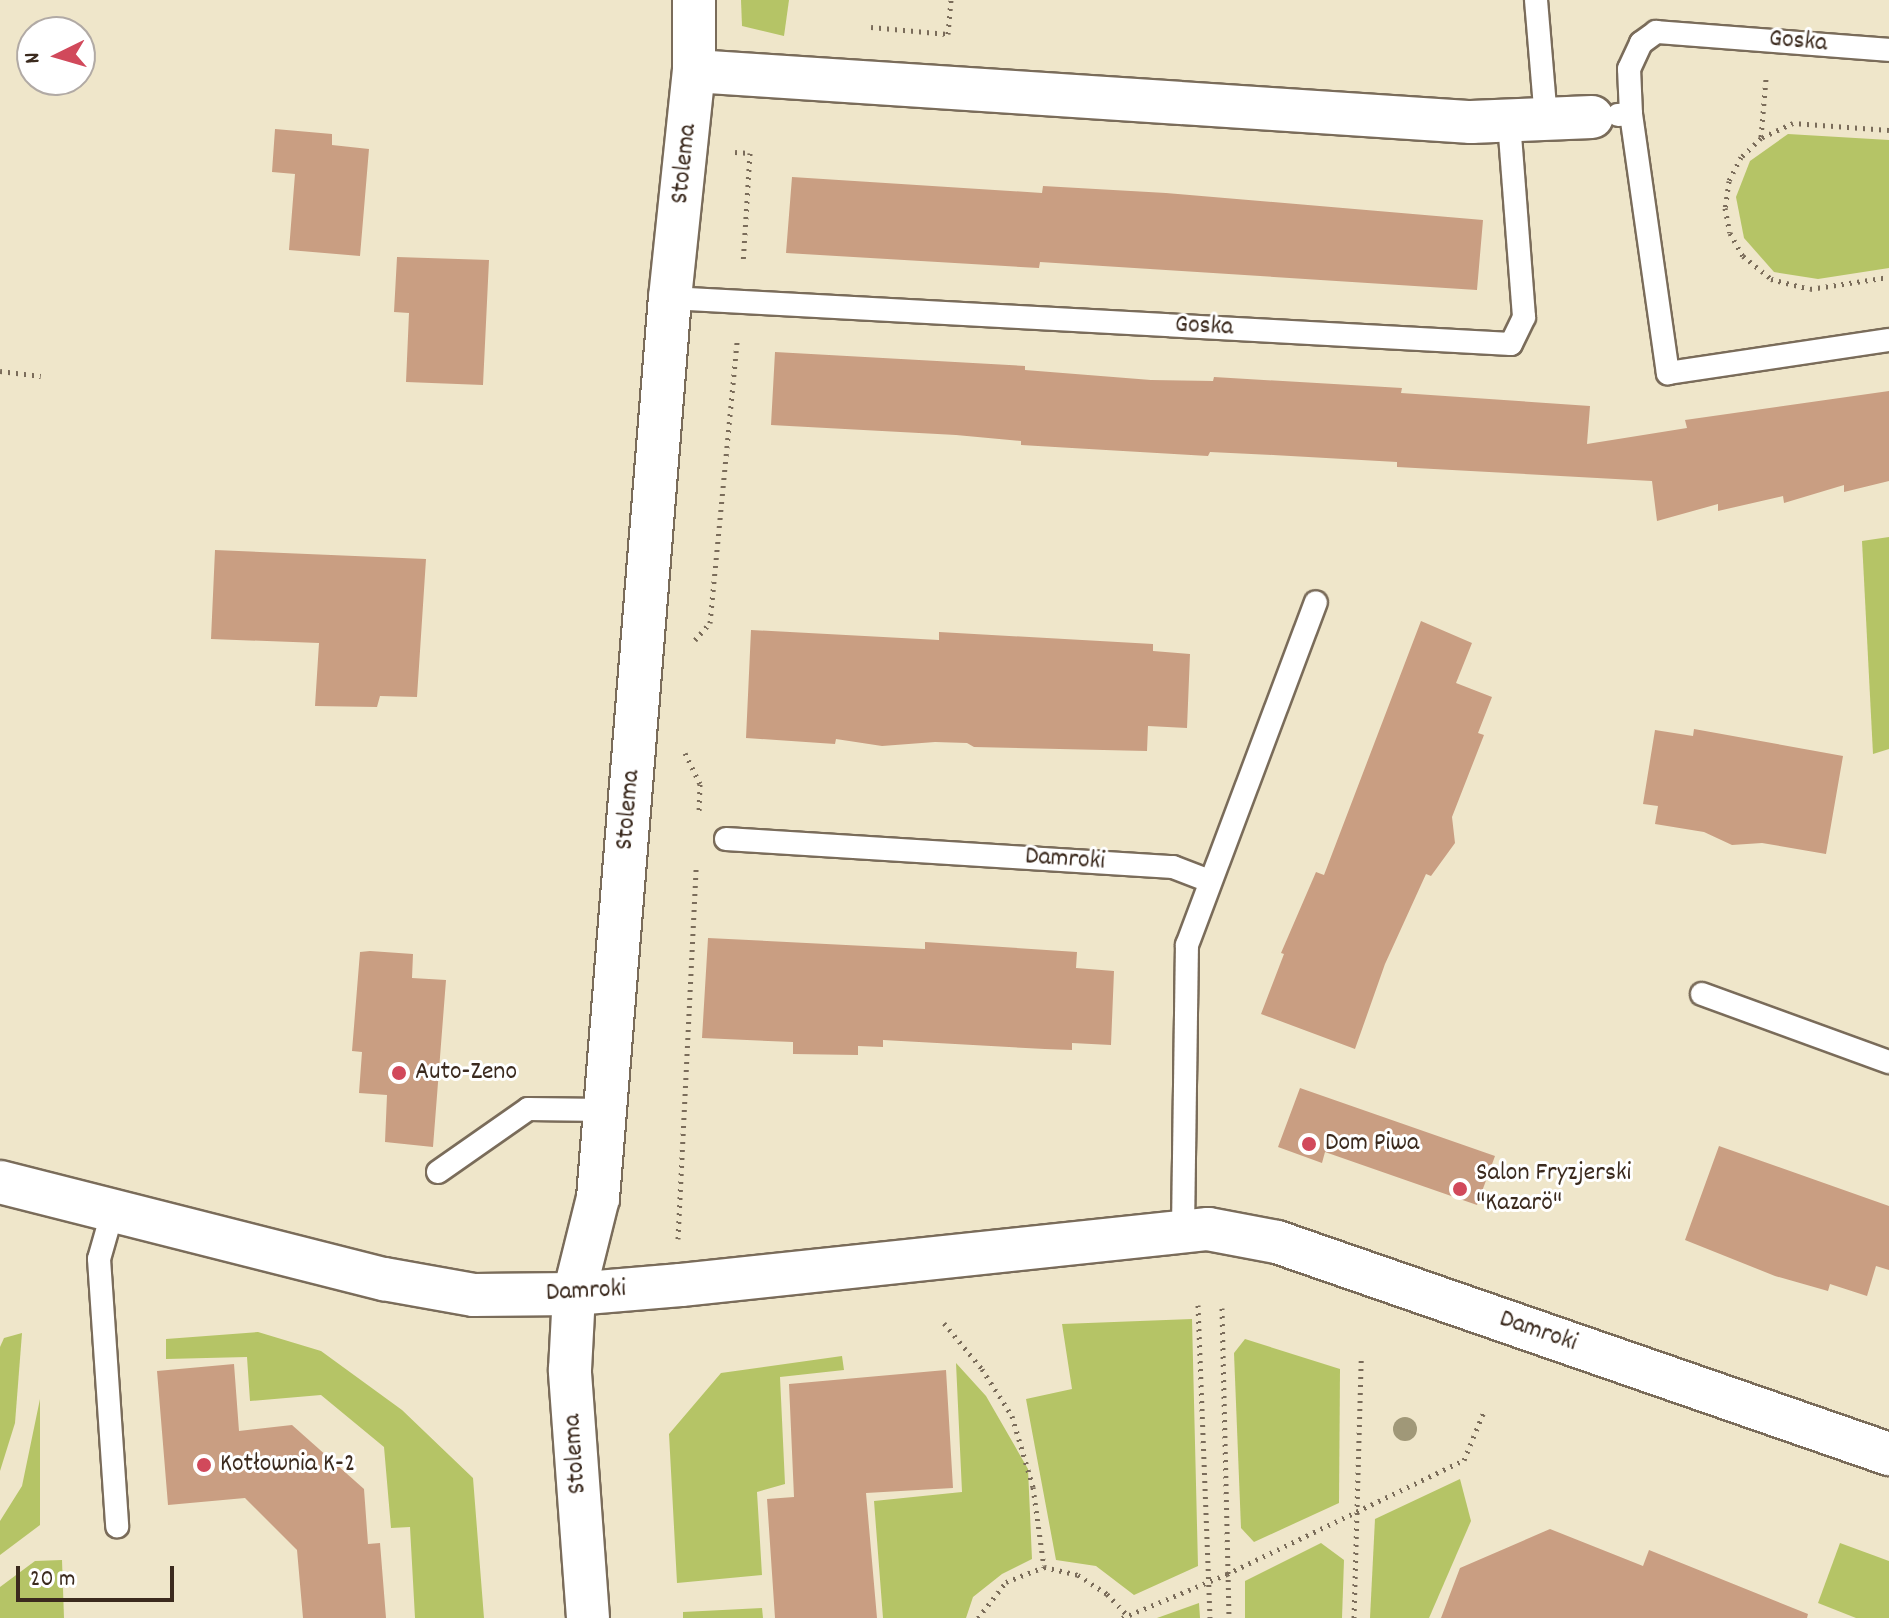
<!DOCTYPE html>
<html>
<head>
<meta charset="utf-8">
<style>
	body { margin:0 }
	#map { position:relative; width:1889px; height:1618px; overflow:hidden; background:#efe6ca; font-family:Dekko,sans-serif }
	div>[style] { position:absolute }
	[style*='--x'] { left:calc(var(--x)*1px); top:calc(var(--y)*1px); width:calc(var(--w)*1px); rotate:calc(var(--a)*1deg) }
	.green>* { inset:0; background:#b5c466 }
	.building>* { inset:0; background:#c99e82 }
	.path>* { height:5px; margin-top:-2.5px; transform-origin:0; background:repeating-linear-gradient(90deg,#7a6c5a 0 2px,transparent 0 8px) }
	.roads { filter:drop-shadow(2px 0 #7a6c5a) drop-shadow(-2px 0 #7a6c5a) drop-shadow(0 2px #7a6c5a) drop-shadow(0 -2px #7a6c5a) }
	.service>* { height:22px; margin:-11px; padding:0 11px; transform-origin:11px; border-radius:11px; background:#fff }
	.minor>* { height:42px; margin:-21px; padding:0 21px; transform-origin:21px; border-radius:21px; background:#fff }
	.trees>* { width:24px; height:24px; margin:-12px; border-radius:50%; background:#a09878 }
	.dots>* { width:22px; height:22px; translate:-50% -50%; box-sizing:border-box; border:4px solid #fff; border-radius:50% }
	span { translate:-50% -50%; white-space:nowrap; text-align:center; line-height:1.15; -webkit-text-stroke:6px #fff; paint-order:stroke }
	.street-label { font-size:26px; color:#3b2a1e }
	.poi-label { font-size:26px; color:#3b2a1e }
	.left { translate:0 -50%; text-align:left }
	.north { position:absolute; left:16px; top:16px; width:80px; height:80px; box-sizing:border-box; background:#fff; border:2px solid #b1aaa5; border-radius:50%; rotate:265deg; font-size:22px; font-weight:700; line-height:32px; text-align:center; color:#3b2a1e }
	.north::after { content:''; display:block; margin:auto; width:28px; height:36px; background:#d1495b; clip-path:polygon(50% 0,100% 100%,50% 72%,0 100%) }
	.scale { position:absolute; left:16px; top:1566px; width:158px; height:36px; box-sizing:border-box; border:4px solid #3b2a1e; border-top:0; padding-left:10px; font-size:24px; line-height:28px; white-space:nowrap; color:#3b2a1e; -webkit-text-stroke:6px #fff; paint-order:stroke }
</style>
</head>
<body>
<div id="map">
	<div class="green">
		<i style="clip-path:polygon(741px 0,789px 0,784px 36px,742px 26px)"></i>
		<i style="clip-path:polygon(1788px 134px,1889px 140px,1889px 268px,1818px 279px,1774px 272px,1744px 238px,1736px 197px,1750px 161px)"></i>
		<i style="clip-path:polygon(1889px 537px,1889px 749px,1873px 754px,1862px 541px)"></i>
		<i style="clip-path:polygon(1192px 1319px,1198px 1566px,1134px 1595px,1096px 1566px,1056px 1560px,1026px 1399px,1072px 1389px,1062px 1324px)"></i>
		<i style="clip-path:polygon(258px 1332px,321px 1351px,402px 1410px,473px 1478px,484px 1618px,415px 1618px,410px 1527px,391px 1528px,384px 1447px,321px 1395px,250px 1401px,247px 1357px,166px 1359px,166px 1339px)"></i>
		<i style="clip-path:polygon(22px 1333px,15px 1423px,0 1471px,0 1347px,4px 1338px)"></i>
		<i style="clip-path:polygon(1245px 1339px,1340px 1369px,1339px 1503px,1254px 1542px,1241px 1528px,1234px 1353px)"></i>
		<i style="clip-path:polygon(842px 1356px,844px 1370px,780px 1377px,785px 1484px,757px 1492px,762px 1575px,677px 1583px,669px 1434px,721px 1373px)"></i>
		<i style="clip-path:polygon(956px 1363px,986px 1396px,1028px 1469px,1032px 1559px,1002px 1574px,973px 1597px,966px 1618px,883px 1618px,874px 1501px,962px 1492px)"></i>
		<i style="clip-path:polygon(40px 1399px,40px 1525px,0 1555px,0 1521px,22px 1486px)"></i>
		<i style="clip-path:polygon(1460px 1479px,1471px 1521px,1429px 1618px,1370px 1618px,1375px 1519px)"></i>
		<i style="clip-path:polygon(1321px 1543px,1344px 1560px,1342px 1618px,1245px 1618px,1245px 1581px)"></i>
		<i style="clip-path:polygon(1840px 1543px,1889px 1561px,1889px 1618px,1856px 1618px,1818px 1603px)"></i>
		<i style="clip-path:polygon(62px 1560px,64px 1618px,0 1618px,0 1587px,35px 1561px)"></i>
		<i style="clip-path:polygon(1199px 1603px,1200px 1618px,1157px 1618px)"></i>
		<i style="clip-path:polygon(762px 1608px,763px 1618px,683px 1618px,683px 1612px)"></i>
	</div>
	<div class="building">
		<i style="clip-path:polygon(275px 129px,332px 134px,332px 145px,369px 149px,360px 256px,289px 250px,295px 174px,272px 172px)"></i>
		<i style="clip-path:polygon(792px 177px,1042px 193px,1043px 186px,1166px 193px,1483px 220px,1477px 290px,1040px 262px,1039px 268px,786px 253px)"></i>
		<i style="clip-path:polygon(397px 257px,489px 260px,483px 385px,406px 382px,409px 313px,394px 312px)"></i>
		<i style="clip-path:polygon(775px 352px,1025px 366px,1025px 370px,1151px 380px,1213px 381px,1214px 377px,1402px 388px,1401px 393px,1590px 406px,1587px 444px,1687px 428px,1685px 420px,1889px 391px,1889px 481px,1844px 492px,1844px 485px,1784px 503px,1783px 496px,1718px 511px,1718px 504px,1657px 521px,1652px 481px,1397px 467px,1397px 462px,1273px 455px,1210px 452px,1208px 456px,1021px 445px,1021px 441px,956px 435px,771px 425px)"></i>
		<i style="clip-path:polygon(215px 550px,426px 559px,417px 697px,380px 696px,377px 707px,315px 706px,319px 643px,211px 639px)"></i>
		<i style="clip-path:polygon(1421px 621px,1472px 643px,1456px 683px,1492px 697px,1478px 733px,1484px 735px,1452px 817px,1455px 843px,1431px 876px,1426px 874px,1385px 964px,1355px 1049px,1261px 1014px,1284px 954px,1281px 953px,1316px 872px,1324px 875px)"></i>
		<i style="clip-path:polygon(751px 630px,939px 640px,939px 632px,1153px 644px,1153px 651px,1190px 654px,1187px 728px,1148px 726px,1147px 751px,974px 747px,967px 743px,935px 742px,882px 746px,836px 739px,835px 744px,746px 738px)"></i>
		<i style="clip-path:polygon(1694px 729px,1843px 756px,1826px 854px,1762px 843px,1732px 845px,1704px 832px,1655px 824px,1658px 806px,1643px 804px,1655px 730px,1693px 736px)"></i>
		<i style="clip-path:polygon(708px 938px,925px 949px,925px 942px,1077px 952px,1076px 968px,1114px 971px,1111px 1045px,1072px 1043px,1072px 1050px,1045px 1049px,883px 1040px,883px 1047px,858px 1046px,858px 1055px,793px 1054px,793px 1042px,702px 1038px)"></i>
		<i style="clip-path:polygon(370px 951px,413px 954px,412px 978px,446px 980px,433px 1147px,385px 1142px,387px 1095px,359px 1093px,362px 1052px,352px 1051px,360px 952px)"></i>
		<i style="clip-path:polygon(1300px 1088px,1495px 1156px,1477px 1205px,1325px 1152px,1322px 1163px,1278px 1147px)"></i>
		<i style="clip-path:polygon(1719px 1146px,1889px 1206px,1889px 1270px,1876px 1266px,1867px 1296px,1830px 1284px,1828px 1291px,1775px 1276px,1685px 1240px)"></i>
		<i style="clip-path:polygon(234px 1364px,239px 1431px,292px 1425px,364px 1489px,368px 1544px,380px 1543px,386px 1618px,303px 1618px,297px 1550px,245px 1498px,168px 1505px,157px 1371px)"></i>
		<i style="clip-path:polygon(946px 1370px,953px 1488px,866px 1493px,877px 1618px,775px 1618px,767px 1499px,794px 1497px,789px 1384px)"></i>
		<i style="clip-path:polygon(1550px 1529px,1643px 1566px,1649px 1550px,1808px 1614px,1807px 1618px,1441px 1618px,1460px 1568px)"></i>
	</div>
	<div class="path">
		<i style="--x:871;--y:27;--w:77;--a:5.2"></i>
		<i style="--x:948;--y:34;--w:34;--a:-85"></i>
		<i style="--x:1889;--y:130;--w:96;--a:-175.8"></i>
		<i style="--x:1793;--y:123;--w:35;--a:155"></i>
		<i style="--x:1761;--y:138;--w:28;--a:136"></i>
		<i style="--x:1741;--y:157;--w:27;--a:117"></i>
		<i style="--x:1729;--y:181;--w:27;--a:98"></i>
		<i style="--x:1725;--y:208;--w:25;--a:79"></i>
		<i style="--x:1730;--y:233;--w:26;--a:61"></i>
		<i style="--x:1743;--y:256;--w:36;--a:39"></i>
		<i style="--x:1771;--y:279;--w:40;--a:14.4"></i>
		<i style="--x:1810;--y:289;--w:80;--a:-8.6"></i>
		<i style="--x:1761;--y:137;--w:58;--a:-85.1"></i>
		<i style="--x:735;--y:152;--w:15;--a:4"></i>
		<i style="--x:750;--y:153;--w:111;--a:93.6"></i>
		<i style="--x:0;--y:371;--w:41;--a:7"></i>
		<i style="--x:695;--y:640;--w:23;--a:-49"></i>
		<i style="--x:710;--y:623;--w:283;--a:-84.5"></i>
		<i style="--x:685;--y:753;--w:34;--a:64"></i>
		<i style="--x:700;--y:784;--w:27;--a:92"></i>
		<i style="--x:678;--y:1239;--w:374;--a:-87.2"></i>
		<i style="--x:1198;--y:1305;--w:313;--a:87.8"></i>
		<i style="--x:1222;--y:1308;--w:310;--a:88.7"></i>
		<i style="--x:944;--y:1323;--w:60;--a:50.4"></i>
		<i style="--x:982;--y:1369;--w:56;--a:57.4"></i>
		<i style="--x:1012;--y:1416;--w:74;--a:73.5"></i>
		<i style="--x:1033;--y:1487;--w:81;--a:82.2"></i>
		<i style="--x:1044;--y:1567;--w:35;--a:13"></i>
		<i style="--x:1078;--y:1575;--w:35;--a:33"></i>
		<i style="--x:1107;--y:1594;--w:28;--a:46"></i>
		<i style="--x:978;--y:1618;--w:46;--a:-52.1"></i>
		<i style="--x:1006;--y:1582;--w:41;--a:-21.5"></i>
		<i style="--x:1122;--y:1618;--w:114;--a:-22.7"></i>
		<i style="--x:1227;--y:1574;--w:263;--a:-25.7"></i>
		<i style="--x:1464;--y:1460;--w:55;--a:-67.6"></i>
		<i style="--x:1354;--y:1618;--w:258;--a:-88.4"></i>
	</div>
	<div class="roads">
		<div class="service">
			<i style="--x:1536;--y:0;--w:119;--a:85.2"></i>
			<i style="--x:1631;--y:114;--w:262;--a:81.9"></i>
			<i style="--x:1668;--y:373;--w:223;--a:-8.5"></i>
			<i style="--x:1618;--y:115;--w:13;--a:-4"></i>
			<i style="--x:1631;--y:114;--w:45;--a:-92.5"></i>
			<i style="--x:1629;--y:69;--w:29;--a:-65"></i>
			<i style="--x:1641;--y:43;--w:19;--a:-36"></i>
			<i style="--x:1656;--y:32;--w:234;--a:4.4"></i>
			<i style="--x:670;--y:298;--w:842;--a:3.13"></i>
			<i style="--x:1511;--y:344;--w:30;--a:-64"></i>
			<i style="--x:1524;--y:317;--w:198;--a:-94.4"></i>
			<i style="--x:726;--y:839;--w:448;--a:3.6"></i>
			<i style="--x:1173;--y:867;--w:39;--a:21"></i>
			<i style="--x:1702;--y:994;--w:199;--a:20"></i>
			<i style="--x:438;--y:1172;--w:110;--a:-35"></i>
			<i style="--x:528;--y:1109;--w:77;--a:0.7"></i>
			<i style="--x:113;--y:1210;--w:51;--a:105.9"></i>
			<i style="--x:99;--y:1259;--w:268;--a:86.1"></i>
			<i style="--x:1183;--y:1229;--w:284;--a:-89.2"></i>
			<i style="--x:1187;--y:945;--w:366;--a:-69.4"></i>
		</div>
		<div class="minor">
			<i style="--x:694;--y:71;--w:779;--a:3.76"></i>
			<i style="--x:1471;--y:122;--w:121;--a:-2.4"></i>
			<i style="--x:0;--y:1182;--w:396;--a:14.2"></i>
			<i style="--x:384;--y:1279;--w:91;--a:10.1"></i>
			<i style="--x:474;--y:1295;--w:100;--a:-0.6"></i>
			<i style="--x:574;--y:1294;--w:107;--a:-4.8"></i>
			<i style="--x:681;--y:1285;--w:530;--a:-6.07"></i>
			<i style="--x:1208;--y:1229;--w:70;--a:10.7"></i>
			<i style="--x:1277;--y:1242;--w:648;--a:19.11"></i>
			<i style="--x:588;--y:1618;--w:249;--a:-94.2"></i>
			<i style="--x:570;--y:1370;--w:76;--a:-87"></i>
			<i style="--x:574;--y:1294;--w:99;--a:-76"></i>
			<i style="--x:598;--y:1198;--w:903;--a:-85.43"></i>
			<i style="--x:670;--y:298;--w:228;--a:-84"></i>
			<i style="--x:694;--y:71;--w:71;--a:-90"></i>
		</div>
	</div>
	<div class="trees">
		<i style="left:1405px;top:1429px"></i>
	</div>
	<div class="dots">
		<i style="left:399px;top:1073px;background:#d1495b"></i>
		<i style="left:1309px;top:1144px;background:#d1495b"></i>
		<i style="left:1460px;top:1189px;background:#d1495b"></i>
		<i style="left:204px;top:1465px;background:#d1495b"></i>
	</div>
	<div class="street-label">
		<span style="left:1798px;top:42px;rotate:5deg">Goska</span>
		<span style="left:685px;top:164px;rotate:-84deg">Stolema</span>
		<span style="left:1204px;top:327px;rotate:3deg">Goska</span>
		<span style="left:629px;top:810px;rotate:-85deg">Stolema</span>
		<span style="left:1065px;top:860px;rotate:4deg">Damroki</span>
		<span style="left:586px;top:1292px;rotate:-3deg">Damroki</span>
		<span style="left:1538px;top:1332px;rotate:19deg">Damroki</span>
		<span style="left:576px;top:1454px;rotate:-94deg">Stolema</span>
	</div>
	<div class="poi-label">
		<span class="left" style="left:415px;top:1073px">Auto-Zeno</span>
		<span class="left" style="left:1325px;top:1144px">Dom Piwa</span>
		<span class="left" style="left:1476px;top:1189px">Salon Fryzjerski<br>"Kazarö"</span>
		<span class="left" style="left:220px;top:1465px">Kotłownia K-2</span>
	</div>
	<div class="north">N</div>
	<div class="scale">20 m</div>
</div>
</body>
</html>
